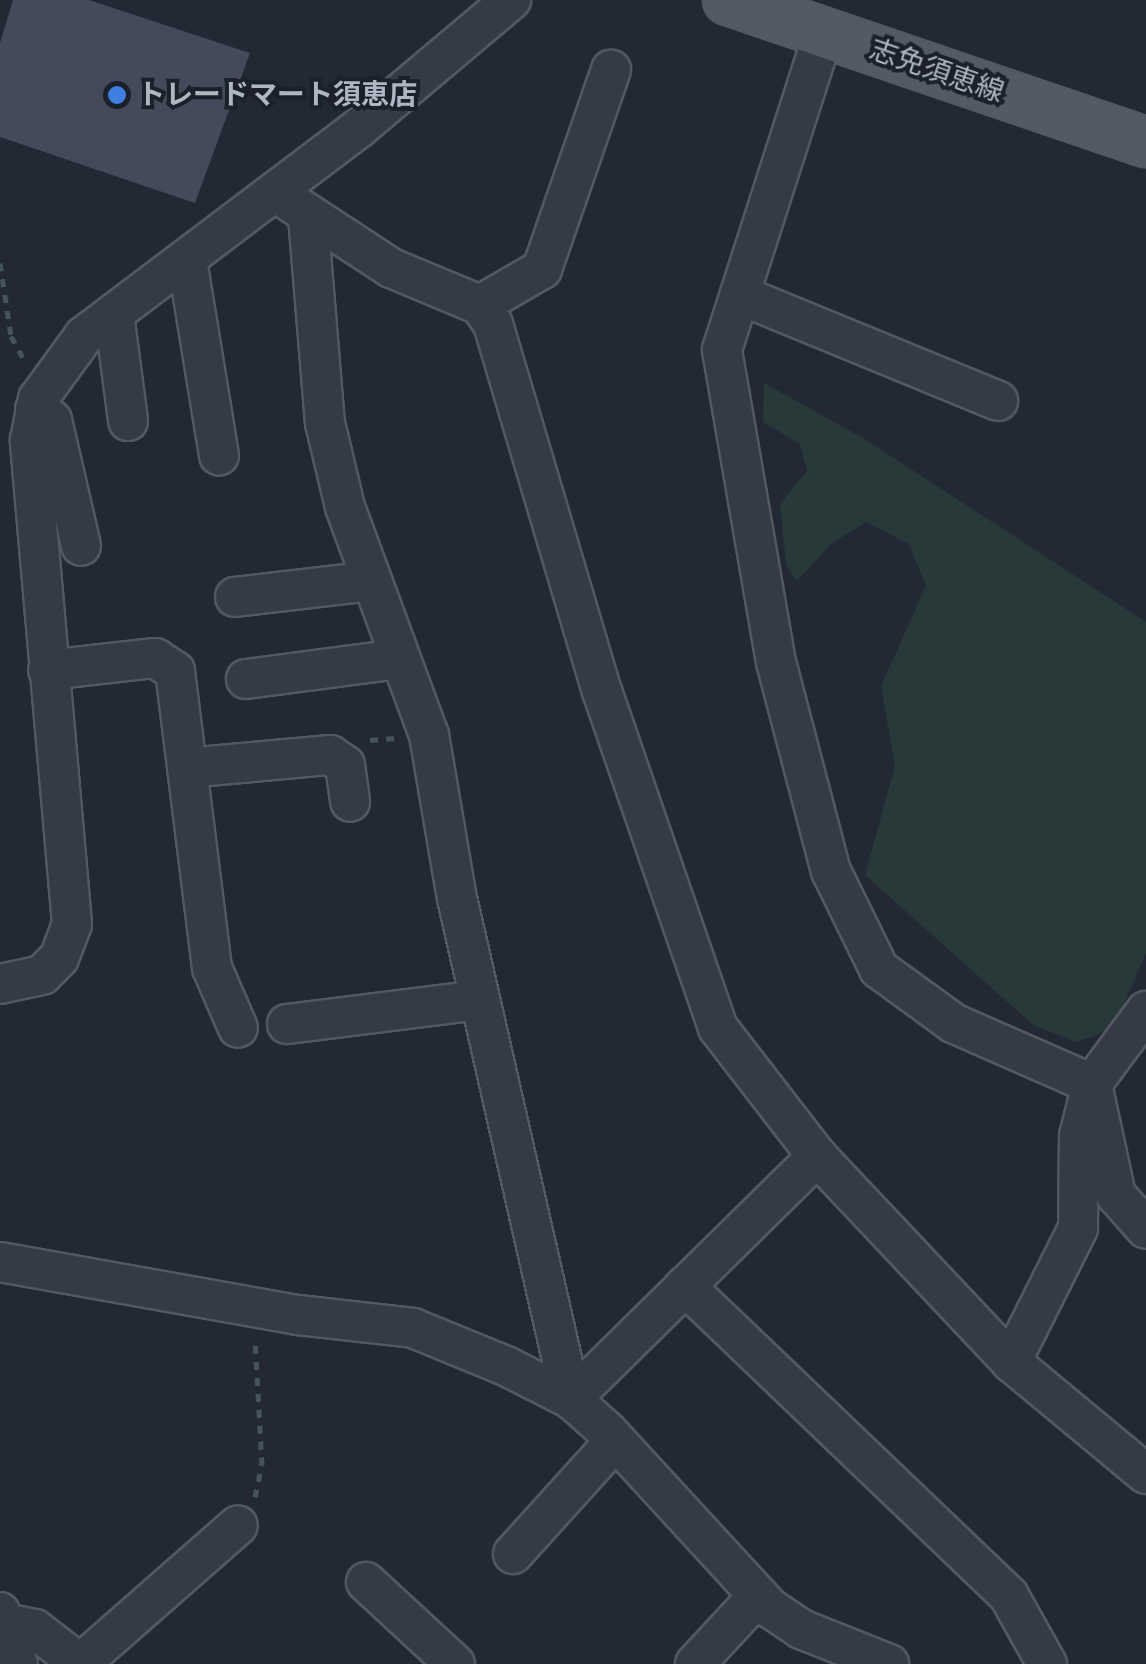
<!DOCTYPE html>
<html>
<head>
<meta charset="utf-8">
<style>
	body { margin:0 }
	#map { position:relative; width:1146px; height:1664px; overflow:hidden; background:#222935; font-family:"Work Sans","Noto Sans JP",sans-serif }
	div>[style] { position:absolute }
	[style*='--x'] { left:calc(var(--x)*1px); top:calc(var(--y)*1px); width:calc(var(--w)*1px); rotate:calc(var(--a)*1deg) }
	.green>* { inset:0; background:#28393a }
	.building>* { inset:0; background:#434b5a }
	.path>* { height:5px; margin-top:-2.5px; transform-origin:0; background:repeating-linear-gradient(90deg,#455458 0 8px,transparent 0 16px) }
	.roads { filter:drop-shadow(2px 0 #535864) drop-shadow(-2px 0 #535864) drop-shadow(0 2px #535864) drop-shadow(0 -2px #535864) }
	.minor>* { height:38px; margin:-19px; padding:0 19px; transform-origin:19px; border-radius:19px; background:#353b46 }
	.major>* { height:48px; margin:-24px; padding:0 24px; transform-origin:24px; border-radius:24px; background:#535a66 }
	.dots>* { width:28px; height:28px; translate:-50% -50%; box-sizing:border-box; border:5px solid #1b202b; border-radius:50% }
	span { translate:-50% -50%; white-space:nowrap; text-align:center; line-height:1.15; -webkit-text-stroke:8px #1b202b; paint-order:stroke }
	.street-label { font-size:28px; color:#b0b5c3 }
	.poi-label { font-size:28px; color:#b0b5c3; font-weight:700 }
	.left { translate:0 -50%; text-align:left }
</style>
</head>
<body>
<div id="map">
	<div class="green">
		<i style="clip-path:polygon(764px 383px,863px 438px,1146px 622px,1146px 953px,1113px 1029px,1077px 1042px,1033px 1025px,865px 875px,895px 766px,881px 686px,926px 586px,909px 544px,866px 522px,831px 544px,797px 581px,786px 565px,780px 504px,807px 471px,800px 444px,763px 422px)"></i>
	</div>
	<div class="building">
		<i style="clip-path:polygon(13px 0,89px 0,250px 53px,195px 203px,0 137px,0 43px)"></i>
	</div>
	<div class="path">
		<i style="--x:0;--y:263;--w:74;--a:81.4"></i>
		<i style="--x:11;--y:336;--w:26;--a:61"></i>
		<i style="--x:370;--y:740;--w:24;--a:-5"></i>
		<i style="--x:255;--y:1497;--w:33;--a:-78"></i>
		<i style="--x:262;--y:1465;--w:126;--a:-93.2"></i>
	</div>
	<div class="roads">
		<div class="minor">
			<i style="--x:824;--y:32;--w:334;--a:107.8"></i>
			<i style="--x:722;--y:350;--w:317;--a:80.2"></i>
			<i style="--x:776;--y:662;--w:216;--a:75.3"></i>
			<i style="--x:831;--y:871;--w:109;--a:63.9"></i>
			<i style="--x:879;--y:969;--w:92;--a:36.1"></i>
			<i style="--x:953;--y:1023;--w:152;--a:23.7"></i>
			<i style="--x:1092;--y:1084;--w:114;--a:77.8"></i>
			<i style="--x:1116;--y:1195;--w:45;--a:48.6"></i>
			<i style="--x:275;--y:192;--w:139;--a:33.2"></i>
			<i style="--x:391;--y:268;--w:96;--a:22.6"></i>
			<i style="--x:480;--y:305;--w:23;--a:56"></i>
			<i style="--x:493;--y:324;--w:383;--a:73.5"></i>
			<i style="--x:602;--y:691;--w:356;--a:71"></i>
			<i style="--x:718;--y:1028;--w:162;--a:52.3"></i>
			<i style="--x:817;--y:1156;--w:283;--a:46.7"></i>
			<i style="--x:1011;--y:1362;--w:175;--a:39.7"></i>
			<i style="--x:308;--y:217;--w:207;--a:85.3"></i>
			<i style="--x:325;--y:423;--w:86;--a:76.6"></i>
			<i style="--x:345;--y:507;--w:243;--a:69.8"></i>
			<i style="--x:429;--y:735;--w:165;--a:80.3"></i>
			<i style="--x:457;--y:898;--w:514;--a:77.18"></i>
			<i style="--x:187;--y:260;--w:198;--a:80.7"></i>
			<i style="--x:740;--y:295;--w:279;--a:22.3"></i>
			<i style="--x:480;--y:305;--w:72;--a:-30.1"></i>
			<i style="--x:542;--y:269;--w:211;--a:-70.9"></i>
			<i style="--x:114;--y:314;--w:108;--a:82.5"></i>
			<i style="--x:35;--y:409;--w:20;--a:33"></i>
			<i style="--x:52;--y:420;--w:129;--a:77"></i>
			<i style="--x:235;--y:597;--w:137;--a:-6.7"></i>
			<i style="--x:48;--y:670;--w:108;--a:-6.4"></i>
			<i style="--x:155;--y:658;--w:24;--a:33"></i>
			<i style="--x:175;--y:671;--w:299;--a:82.9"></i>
			<i style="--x:212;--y:968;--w:65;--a:66.6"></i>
			<i style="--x:246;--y:679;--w:153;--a:-7.5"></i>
			<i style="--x:187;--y:768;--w:144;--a:-5.2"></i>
			<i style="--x:330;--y:755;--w:18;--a:34"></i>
			<i style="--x:345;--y:765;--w:37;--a:82"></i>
			<i style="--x:0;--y:984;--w:43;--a:-12.1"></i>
			<i style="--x:42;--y:975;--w:24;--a:-45"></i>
			<i style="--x:59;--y:958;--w:36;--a:-69"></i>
			<i style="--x:72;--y:924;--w:486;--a:-95"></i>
			<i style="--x:30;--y:440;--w:42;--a:-79"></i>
			<i style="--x:38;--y:399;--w:78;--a:-53.9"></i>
			<i style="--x:84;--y:336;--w:345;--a:-37.1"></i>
			<i style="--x:359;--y:128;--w:199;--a:-40.1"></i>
			<i style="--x:287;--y:1024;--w:194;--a:-7.1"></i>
			<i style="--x:0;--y:1262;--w:303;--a:10.1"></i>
			<i style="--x:298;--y:1315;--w:116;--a:6.4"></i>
			<i style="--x:413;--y:1328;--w:100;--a:22.2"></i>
			<i style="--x:506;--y:1366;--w:73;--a:26.9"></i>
			<i style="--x:571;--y:1399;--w:48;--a:41.6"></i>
			<i style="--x:607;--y:1431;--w:241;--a:47.4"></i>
			<i style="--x:770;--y:1608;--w:37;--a:34"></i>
			<i style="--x:801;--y:1629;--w:95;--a:21.7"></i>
			<i style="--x:685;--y:1286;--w:448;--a:43.7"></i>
			<i style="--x:1009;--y:1596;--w:78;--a:60.8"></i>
			<i style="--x:1011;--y:1362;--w:150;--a:-63.4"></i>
			<i style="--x:1078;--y:1228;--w:92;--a:-89.4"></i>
			<i style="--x:1079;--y:1136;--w:54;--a:-76"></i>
			<i style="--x:1092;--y:1084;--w:91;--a:-53.5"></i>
			<i style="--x:571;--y:1399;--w:346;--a:-44.6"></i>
			<i style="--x:513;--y:1554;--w:152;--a:-47.9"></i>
			<i style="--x:366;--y:1582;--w:121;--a:42.7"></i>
			<i style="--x:0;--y:1612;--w:55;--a:70.9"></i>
			<i style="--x:9;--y:1624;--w:26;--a:11"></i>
			<i style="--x:35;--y:1629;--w:57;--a:37.9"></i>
			<i style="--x:80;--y:1664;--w:210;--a:-41.3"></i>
			<i style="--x:695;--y:1664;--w:93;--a:-47.2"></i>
		</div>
		<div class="major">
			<i style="--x:728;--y:0;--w:441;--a:18.8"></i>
		</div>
	</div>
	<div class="dots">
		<i style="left:117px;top:95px;background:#3f7fe0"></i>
	</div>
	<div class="street-label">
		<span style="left:937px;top:71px;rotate:19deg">志免須恵線</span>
	</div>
	<div class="poi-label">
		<span class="left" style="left:137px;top:95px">トレードマート須恵店</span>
	</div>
</div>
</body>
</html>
